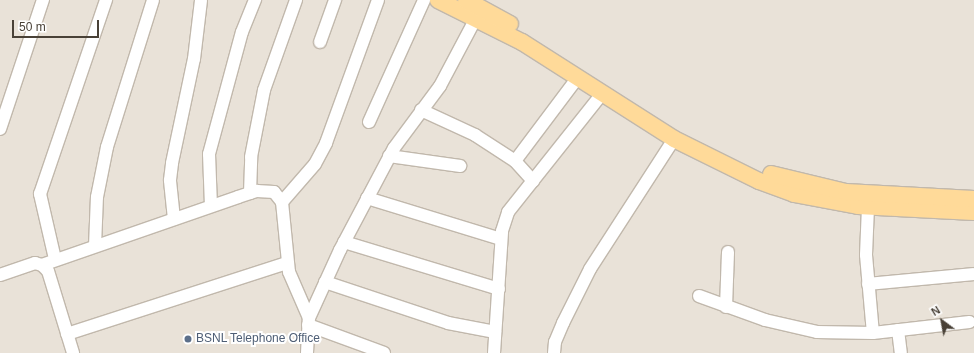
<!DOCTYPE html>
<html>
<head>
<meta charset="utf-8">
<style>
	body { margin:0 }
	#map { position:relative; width:974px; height:353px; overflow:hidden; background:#f5f1ea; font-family:Helvetica,sans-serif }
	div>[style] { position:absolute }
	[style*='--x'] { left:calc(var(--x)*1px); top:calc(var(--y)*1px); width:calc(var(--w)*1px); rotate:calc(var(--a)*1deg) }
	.residential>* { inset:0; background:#e9e2d8 }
	.roads { filter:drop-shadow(1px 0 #c1b8ac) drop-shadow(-1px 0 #c1b8ac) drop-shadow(0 1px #c1b8ac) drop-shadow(0 -1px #c1b8ac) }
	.minor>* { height:12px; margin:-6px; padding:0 6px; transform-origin:6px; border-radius:6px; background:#fff }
	.major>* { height:16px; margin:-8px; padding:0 8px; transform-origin:8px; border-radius:8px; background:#ffda99 }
	.dots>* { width:11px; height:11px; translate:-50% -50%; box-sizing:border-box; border:2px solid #fff; border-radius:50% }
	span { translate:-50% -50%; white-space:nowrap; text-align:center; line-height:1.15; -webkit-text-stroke:4px #fff; paint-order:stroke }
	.service-label { font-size:12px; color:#4e5e75 }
	.left { translate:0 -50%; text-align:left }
	.north { position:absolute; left:922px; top:301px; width:40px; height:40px; -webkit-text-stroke:3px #fff; paint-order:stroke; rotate:328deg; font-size:11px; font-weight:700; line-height:16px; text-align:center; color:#494137 }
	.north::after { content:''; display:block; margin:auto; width:14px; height:18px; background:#494137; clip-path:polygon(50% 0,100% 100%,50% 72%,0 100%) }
	.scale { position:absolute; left:12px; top:20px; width:87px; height:18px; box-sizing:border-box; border:2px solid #494137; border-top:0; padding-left:5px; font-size:12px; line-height:14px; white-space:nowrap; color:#494137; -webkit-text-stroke:3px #fff; paint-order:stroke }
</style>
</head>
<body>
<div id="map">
	<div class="residential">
		<i style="clip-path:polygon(0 0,974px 0,974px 353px,0 353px)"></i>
	</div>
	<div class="roads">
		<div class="minor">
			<i style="--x:320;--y:42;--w:45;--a:-70.3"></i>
			<i style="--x:421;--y:110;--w:60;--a:24.8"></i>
			<i style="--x:475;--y:135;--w:48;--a:33"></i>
			<i style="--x:515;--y:161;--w:27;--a:48"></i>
			<i style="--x:369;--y:122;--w:134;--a:-65.7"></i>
			<i style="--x:0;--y:129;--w:136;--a:-71.6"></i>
			<i style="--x:389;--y:156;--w:72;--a:8"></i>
			<i style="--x:515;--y:161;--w:105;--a:-53.1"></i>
			<i style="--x:250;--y:193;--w:36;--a:-88"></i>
			<i style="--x:251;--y:157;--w:68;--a:-79"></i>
			<i style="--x:264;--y:90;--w:96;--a:-70.4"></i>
			<i style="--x:367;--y:198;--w:140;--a:17"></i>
			<i style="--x:282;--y:202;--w:50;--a:-49"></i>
			<i style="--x:315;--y:164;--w:24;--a:-62"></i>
			<i style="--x:326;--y:143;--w:152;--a:-70"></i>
			<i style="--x:211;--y:206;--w:52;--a:-92.2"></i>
			<i style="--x:209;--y:154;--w:126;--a:-74.9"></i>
			<i style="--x:242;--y:32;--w:35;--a:-68"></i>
			<i style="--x:868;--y:207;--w:48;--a:92.4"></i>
			<i style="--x:866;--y:255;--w:78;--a:84.9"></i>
			<i style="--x:174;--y:219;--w:39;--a:-96"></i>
			<i style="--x:170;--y:180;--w:17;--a:-83"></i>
			<i style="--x:172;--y:163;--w:106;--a:-78.1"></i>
			<i style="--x:194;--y:59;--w:59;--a:-83.2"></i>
			<i style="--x:344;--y:242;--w:162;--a:16.9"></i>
			<i style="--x:95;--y:246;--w:49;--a:-87.7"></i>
			<i style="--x:97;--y:197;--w:51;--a:-78.7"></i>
			<i style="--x:107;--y:147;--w:154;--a:-72.6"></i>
			<i style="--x:55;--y:259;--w:67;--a:-103"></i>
			<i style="--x:40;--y:194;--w:205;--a:-71.2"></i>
			<i style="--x:42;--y:265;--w:207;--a:-19.1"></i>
			<i style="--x:238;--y:197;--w:20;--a:-18"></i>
			<i style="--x:257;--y:191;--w:17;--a:3"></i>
			<i style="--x:274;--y:192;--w:13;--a:51"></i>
			<i style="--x:282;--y:202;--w:70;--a:84.3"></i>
			<i style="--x:289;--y:272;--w:50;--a:66.5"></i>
			<i style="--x:0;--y:275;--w:37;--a:-19"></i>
			<i style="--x:35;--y:263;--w:7;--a:16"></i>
			<i style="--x:42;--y:265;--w:8;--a:45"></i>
			<i style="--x:48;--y:271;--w:86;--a:73"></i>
			<i style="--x:325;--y:282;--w:130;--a:18.4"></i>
			<i style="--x:448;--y:323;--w:48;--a:10.8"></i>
			<i style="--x:868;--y:284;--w:106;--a:-5.4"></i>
			<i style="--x:699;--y:296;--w:70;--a:20"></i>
			<i style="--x:765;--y:320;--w:53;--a:13"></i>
			<i style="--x:817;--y:332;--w:56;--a:1"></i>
			<i style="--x:873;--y:333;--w:97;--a:-6.5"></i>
			<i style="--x:726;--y:307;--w:55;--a:-87.9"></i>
			<i style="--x:308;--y:325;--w:81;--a:20.2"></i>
			<i style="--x:898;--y:330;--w:23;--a:83"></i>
			<i style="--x:67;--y:334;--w:231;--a:-17.9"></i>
			<i style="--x:307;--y:353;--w:35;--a:-87"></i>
			<i style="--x:309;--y:318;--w:75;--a:-65.5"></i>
			<i style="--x:340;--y:250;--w:115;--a:-62.1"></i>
			<i style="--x:394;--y:148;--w:77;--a:-53.4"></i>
			<i style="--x:440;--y:86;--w:77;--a:-62.1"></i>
			<i style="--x:494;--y:353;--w:122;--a:-86.2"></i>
			<i style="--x:502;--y:231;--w:20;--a:-72"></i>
			<i style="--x:508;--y:212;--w:151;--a:-51.5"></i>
			<i style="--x:554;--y:353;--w:11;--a:-85"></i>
			<i style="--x:555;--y:342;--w:21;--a:-67"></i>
			<i style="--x:563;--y:323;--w:60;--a:-63.4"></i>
			<i style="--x:590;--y:269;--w:155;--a:-57.1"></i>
		</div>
		<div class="major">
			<i style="--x:438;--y:0;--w:94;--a:26.6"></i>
			<i style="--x:522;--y:42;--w:180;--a:32.5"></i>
			<i style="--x:674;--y:139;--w:95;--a:26.3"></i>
			<i style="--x:759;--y:181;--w:37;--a:20"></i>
			<i style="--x:794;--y:194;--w:65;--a:10.6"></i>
			<i style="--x:858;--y:206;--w:116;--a:3"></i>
			<i style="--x:466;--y:0;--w:50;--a:28.6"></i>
			<i style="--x:771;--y:174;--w:77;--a:13.5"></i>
			<i style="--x:846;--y:192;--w:128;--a:3.1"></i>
		</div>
	</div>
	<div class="dots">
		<i style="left:188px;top:339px;background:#5c6f8a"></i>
	</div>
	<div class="service-label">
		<span class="left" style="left:196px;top:339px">BSNL Telephone Office</span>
	</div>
	<div class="north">N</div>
	<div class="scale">50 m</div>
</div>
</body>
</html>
